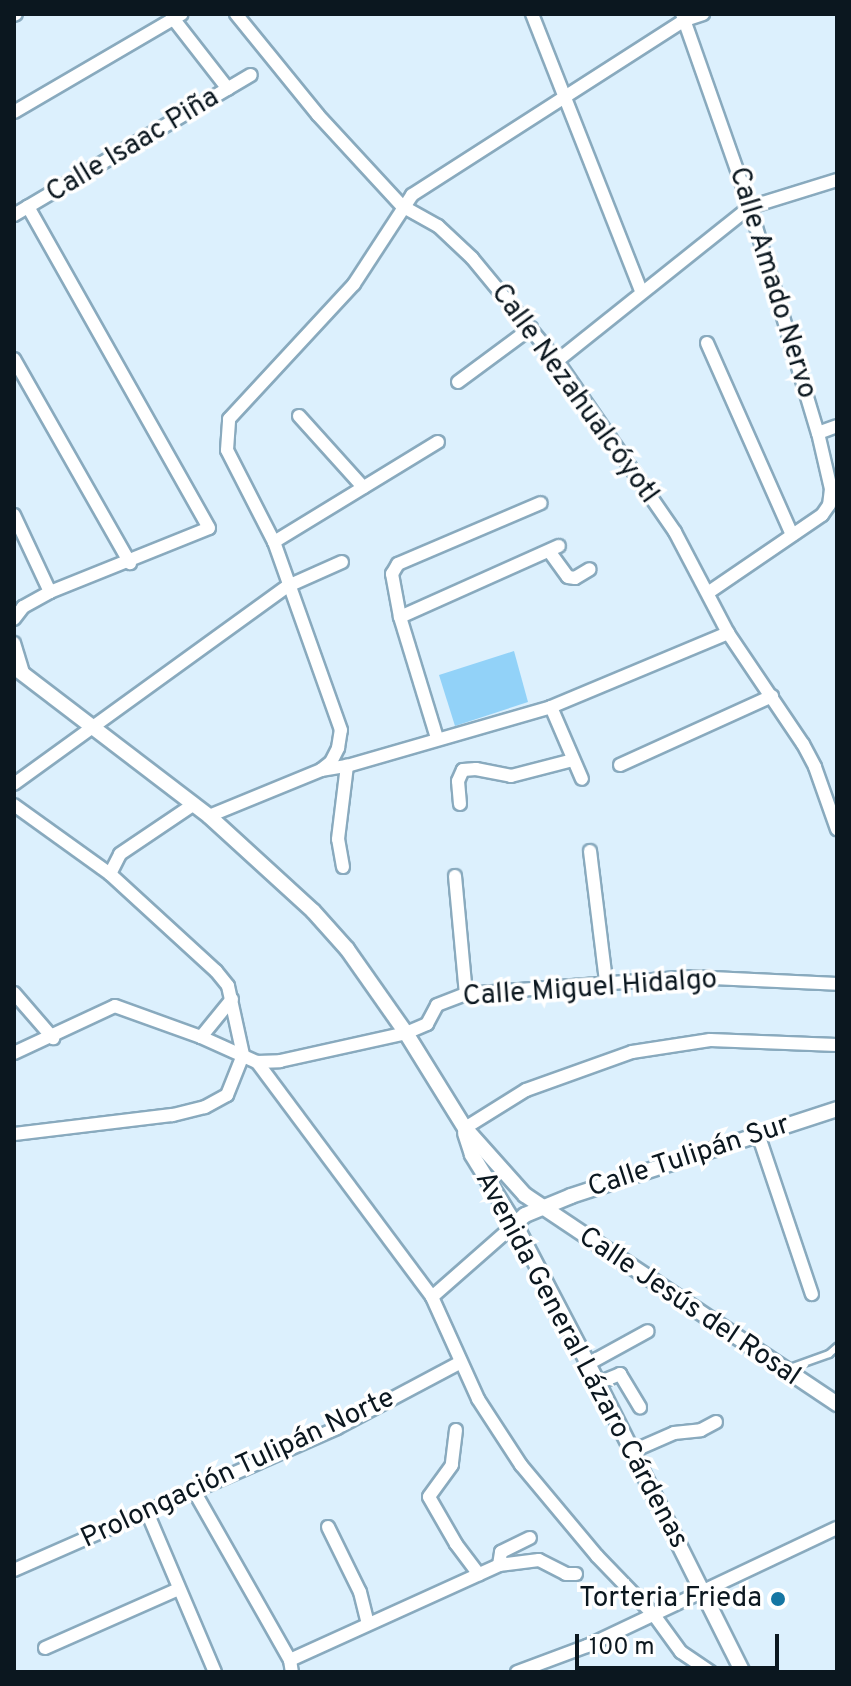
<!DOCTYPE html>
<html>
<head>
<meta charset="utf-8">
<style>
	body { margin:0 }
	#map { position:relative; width:851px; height:1686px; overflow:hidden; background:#dcf0fd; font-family:Overpass,sans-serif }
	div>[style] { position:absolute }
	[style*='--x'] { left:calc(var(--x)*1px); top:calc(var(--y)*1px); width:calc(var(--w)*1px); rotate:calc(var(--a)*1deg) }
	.green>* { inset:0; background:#92d2f8 }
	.roads { filter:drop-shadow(2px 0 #89aabe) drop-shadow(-2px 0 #89aabe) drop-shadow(0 2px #89aabe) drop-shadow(0 -2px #89aabe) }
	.service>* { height:6px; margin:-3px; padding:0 3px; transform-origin:3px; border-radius:3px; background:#fff }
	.minor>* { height:12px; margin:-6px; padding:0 6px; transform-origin:6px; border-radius:6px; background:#fff }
	.tertiary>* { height:14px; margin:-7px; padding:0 7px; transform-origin:7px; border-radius:7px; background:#fff }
	.dots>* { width:22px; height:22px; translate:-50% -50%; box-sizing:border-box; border:4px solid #fff; border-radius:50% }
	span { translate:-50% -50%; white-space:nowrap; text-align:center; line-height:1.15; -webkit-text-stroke:7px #fff; paint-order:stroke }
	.street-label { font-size:28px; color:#0b171f }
	.poi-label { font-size:28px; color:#0b171f }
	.right { translate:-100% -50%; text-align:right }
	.frame { position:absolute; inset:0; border:16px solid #0b171f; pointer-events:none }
	.scale { position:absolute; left:575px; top:1634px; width:204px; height:36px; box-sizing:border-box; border:4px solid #0b171f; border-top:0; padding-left:10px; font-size:24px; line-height:28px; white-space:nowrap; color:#0b171f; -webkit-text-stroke:6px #fff; paint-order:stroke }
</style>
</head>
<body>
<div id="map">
	<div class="green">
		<i style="clip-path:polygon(514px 651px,528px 702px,455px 726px,439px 675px)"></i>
	</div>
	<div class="roads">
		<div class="service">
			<i style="--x:787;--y:1369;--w:45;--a:-19.7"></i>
			<i style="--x:829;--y:1354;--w:11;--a:-41"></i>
		</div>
		<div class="minor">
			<i style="--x:236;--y:14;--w:130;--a:50.9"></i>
			<i style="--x:318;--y:115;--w:124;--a:47.3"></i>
			<i style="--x:402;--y:206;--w:41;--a:29.1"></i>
			<i style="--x:438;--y:226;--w:47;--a:43.3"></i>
			<i style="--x:472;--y:258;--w:134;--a:50.5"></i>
			<i style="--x:557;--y:361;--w:208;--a:55.4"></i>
			<i style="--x:675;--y:532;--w:114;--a:62.3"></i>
			<i style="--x:728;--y:633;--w:134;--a:56"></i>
			<i style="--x:803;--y:744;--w:26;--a:62"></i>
			<i style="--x:815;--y:767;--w:66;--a:70.5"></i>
			<i style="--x:532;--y:14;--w:298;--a:68.5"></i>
			<i style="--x:682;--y:14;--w:205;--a:70.6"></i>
			<i style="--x:750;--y:207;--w:236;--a:73.3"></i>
			<i style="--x:818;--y:433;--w:57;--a:76.9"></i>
			<i style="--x:831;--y:489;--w:16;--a:97"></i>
			<i style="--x:829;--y:505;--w:12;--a:125"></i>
			<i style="--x:822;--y:515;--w:137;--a:145.7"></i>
			<i style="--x:14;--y:15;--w:2;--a:-27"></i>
			<i style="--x:172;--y:17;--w:91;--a:52.1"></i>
			<i style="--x:14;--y:112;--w:194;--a:-30.3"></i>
			<i style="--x:14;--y:215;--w:275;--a:-30.6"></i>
			<i style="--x:707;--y:343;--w:210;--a:66.1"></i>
			<i style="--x:14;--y:359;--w:235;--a:60.4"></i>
			<i style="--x:557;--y:361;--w:247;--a:-38.6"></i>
			<i style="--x:750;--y:207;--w:91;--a:-17.2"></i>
			<i style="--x:458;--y:382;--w:91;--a:-36.5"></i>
			<i style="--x:299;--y:416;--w:96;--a:48"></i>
			<i style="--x:818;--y:433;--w:20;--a:-20"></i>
			<i style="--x:14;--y:515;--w:85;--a:64.9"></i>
			<i style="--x:274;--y:542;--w:192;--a:-31.4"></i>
			<i style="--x:549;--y:551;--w:32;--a:54"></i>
			<i style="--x:568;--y:577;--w:7;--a:8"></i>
			<i style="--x:575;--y:578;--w:17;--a:-31"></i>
			<i style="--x:400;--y:617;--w:174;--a:-24.1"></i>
			<i style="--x:14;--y:619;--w:15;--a:-53"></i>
			<i style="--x:23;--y:607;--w:31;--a:-29"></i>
			<i style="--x:50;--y:592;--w:171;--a:-21.9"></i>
			<i style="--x:209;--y:528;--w:369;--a:-119.4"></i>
			<i style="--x:14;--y:643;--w:31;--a:73"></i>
			<i style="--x:551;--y:707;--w:78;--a:66.7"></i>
			<i style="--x:437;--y:738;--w:127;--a:-107"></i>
			<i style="--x:400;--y:617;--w:44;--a:-100.5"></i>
			<i style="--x:392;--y:574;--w:12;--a:-59"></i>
			<i style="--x:398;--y:564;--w:155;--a:-23.1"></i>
			<i style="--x:620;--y:765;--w:167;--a:-24.4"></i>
			<i style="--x:321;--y:770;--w:13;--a:-39"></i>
			<i style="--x:331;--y:762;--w:16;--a:-63"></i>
			<i style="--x:338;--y:748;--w:18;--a:-81"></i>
			<i style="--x:341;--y:730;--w:200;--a:-109.6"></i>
			<i style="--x:274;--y:542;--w:103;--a:-117.1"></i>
			<i style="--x:227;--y:450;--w:31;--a:-86"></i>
			<i style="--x:229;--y:419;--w:184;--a:-47.2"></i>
			<i style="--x:354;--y:284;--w:106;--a:-56.9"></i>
			<i style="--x:412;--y:195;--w:324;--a:-32.7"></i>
			<i style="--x:685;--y:20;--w:19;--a:-18"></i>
			<i style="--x:14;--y:784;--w:338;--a:-35.9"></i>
			<i style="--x:288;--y:586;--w:59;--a:-24"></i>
			<i style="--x:460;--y:804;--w:23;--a:-95"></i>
			<i style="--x:458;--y:781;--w:12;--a:-66"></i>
			<i style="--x:463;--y:770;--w:13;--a:-4"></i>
			<i style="--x:476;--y:769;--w:36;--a:11"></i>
			<i style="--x:511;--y:776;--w:64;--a:-14.5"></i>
			<i style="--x:14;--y:805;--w:118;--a:35.7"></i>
			<i style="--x:110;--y:874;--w:144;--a:42.5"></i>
			<i style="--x:216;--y:971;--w:19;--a:51"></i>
			<i style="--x:228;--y:986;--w:71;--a:77.7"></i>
			<i style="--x:243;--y:1055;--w:43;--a:111.8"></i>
			<i style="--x:227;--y:1095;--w:25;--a:151"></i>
			<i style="--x:205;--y:1107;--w:34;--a:166"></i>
			<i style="--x:172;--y:1115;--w:159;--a:173.1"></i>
			<i style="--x:209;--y:816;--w:121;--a:-22.3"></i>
			<i style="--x:321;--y:770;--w:26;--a:-9"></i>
			<i style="--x:347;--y:766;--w:212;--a:-16.1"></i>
			<i style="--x:551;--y:707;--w:192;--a:-22.7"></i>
			<i style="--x:590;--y:851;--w:132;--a:83"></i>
			<i style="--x:343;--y:867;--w:28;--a:-100"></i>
			<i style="--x:338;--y:839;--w:74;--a:-83"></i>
			<i style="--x:110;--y:874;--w:22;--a:-63"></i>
			<i style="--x:120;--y:854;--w:89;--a:-34"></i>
			<i style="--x:455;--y:876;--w:119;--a:84.7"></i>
			<i style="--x:14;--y:993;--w:60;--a:49.1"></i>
			<i style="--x:201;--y:1037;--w:49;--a:-50.8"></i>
			<i style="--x:14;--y:1053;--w:111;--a:-25"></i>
			<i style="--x:115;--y:1006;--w:91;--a:19.8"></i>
			<i style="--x:201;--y:1037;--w:61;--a:24.1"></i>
			<i style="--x:257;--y:1062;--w:23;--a:-2"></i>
			<i style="--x:280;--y:1061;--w:129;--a:-12.5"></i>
			<i style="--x:406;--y:1033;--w:23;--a:-23"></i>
			<i style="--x:427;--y:1024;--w:21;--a:-62"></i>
			<i style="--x:437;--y:1005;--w:31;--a:-21"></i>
			<i style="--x:466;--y:994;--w:226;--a:-4.3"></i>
			<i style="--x:691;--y:977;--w:146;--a:2.7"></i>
			<i style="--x:257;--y:1062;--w:293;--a:53.3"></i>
			<i style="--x:432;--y:1297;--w:112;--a:65.7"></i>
			<i style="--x:478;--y:1399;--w:79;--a:56.9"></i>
			<i style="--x:521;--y:1465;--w:119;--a:50.1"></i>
			<i style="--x:597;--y:1556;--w:82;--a:46"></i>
			<i style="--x:654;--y:1615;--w:46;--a:53.9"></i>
			<i style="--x:681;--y:1652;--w:36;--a:34"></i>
			<i style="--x:465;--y:1128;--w:72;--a:-31.9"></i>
			<i style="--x:526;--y:1090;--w:113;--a:-19.7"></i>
			<i style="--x:632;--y:1052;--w:79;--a:-8.7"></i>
			<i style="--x:710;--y:1040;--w:127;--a:2.3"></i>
			<i style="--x:758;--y:1134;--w:169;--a:71.4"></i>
			<i style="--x:432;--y:1297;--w:111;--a:-41.3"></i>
			<i style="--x:588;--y:1364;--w:68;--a:-28.8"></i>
			<i style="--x:598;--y:1383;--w:24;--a:-22"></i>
			<i style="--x:620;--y:1374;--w:39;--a:59"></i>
			<i style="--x:456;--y:1430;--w:35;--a:97"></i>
			<i style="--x:452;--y:1465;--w:39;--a:126"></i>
			<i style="--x:429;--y:1497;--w:54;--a:60.1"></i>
			<i style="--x:456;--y:1544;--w:38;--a:53"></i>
			<i style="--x:633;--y:1451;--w:45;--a:-23.7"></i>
			<i style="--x:674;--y:1433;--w:27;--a:-6"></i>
			<i style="--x:701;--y:1430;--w:17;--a:-28"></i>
			<i style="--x:194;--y:1491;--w:194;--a:60.4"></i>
			<i style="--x:290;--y:1660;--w:12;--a:81"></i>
			<i style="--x:147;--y:1512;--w:174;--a:67"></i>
			<i style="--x:328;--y:1527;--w:72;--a:63.8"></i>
			<i style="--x:360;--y:1592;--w:33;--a:76"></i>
			<i style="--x:499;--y:1565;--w:13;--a:-81"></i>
			<i style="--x:501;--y:1552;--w:32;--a:-26"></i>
			<i style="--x:14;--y:1570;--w:353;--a:-23.7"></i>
			<i style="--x:337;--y:1428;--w:138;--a:-28"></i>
			<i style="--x:45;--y:1648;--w:146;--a:-23.8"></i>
			<i style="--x:290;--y:1660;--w:230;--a:-24.4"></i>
			<i style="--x:499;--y:1565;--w:40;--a:-7.1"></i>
			<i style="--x:539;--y:1560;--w:30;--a:27"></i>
			<i style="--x:566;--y:1574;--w:10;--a:0"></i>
			<i style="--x:517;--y:1672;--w:75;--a:-20.4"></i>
			<i style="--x:587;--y:1646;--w:276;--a:-25.3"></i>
		</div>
		<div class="tertiary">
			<i style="--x:14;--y:667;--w:245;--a:37.4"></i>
			<i style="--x:209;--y:816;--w:141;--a:42.4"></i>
			<i style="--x:313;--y:911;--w:51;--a:48.2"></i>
			<i style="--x:347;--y:949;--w:103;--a:54.9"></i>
			<i style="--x:406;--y:1033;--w:112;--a:58.2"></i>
			<i style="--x:465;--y:1128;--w:90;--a:48.2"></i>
			<i style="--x:525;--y:1195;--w:376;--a:33.8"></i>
			<i style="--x:465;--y:1133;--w:23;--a:72"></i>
			<i style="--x:472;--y:1155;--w:81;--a:58.1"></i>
			<i style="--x:515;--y:1224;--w:179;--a:62.4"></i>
			<i style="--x:598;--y:1383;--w:323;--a:63.4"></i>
			<i style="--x:515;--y:1224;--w:13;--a:-42"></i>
			<i style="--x:525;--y:1215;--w:50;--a:-22.4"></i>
			<i style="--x:571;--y:1196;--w:280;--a:-18.1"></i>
		</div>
	</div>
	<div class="dots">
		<i style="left:778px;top:1599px;background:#1576a3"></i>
	</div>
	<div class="street-label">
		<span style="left:133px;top:146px;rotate:-31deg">Calle Isaac Piña</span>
		<span style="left:772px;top:283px;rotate:73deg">Calle Amado Nervo</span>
		<span style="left:574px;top:394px;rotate:54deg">Calle Nezahualcóyotl</span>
		<span style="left:590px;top:989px;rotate:-4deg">Calle Miguel Hidalgo</span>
		<span style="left:689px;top:1157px;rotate:-18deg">Calle Tulipán Sur</span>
		<span style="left:689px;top:1307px;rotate:34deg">Calle Jesús del Rosal</span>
		<span style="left:581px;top:1360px;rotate:62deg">Avenida General Lázaro Cárdenas</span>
		<span style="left:238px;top:1469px;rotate:-25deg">Prolongación Tulipán Norte</span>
	</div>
	<div class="poi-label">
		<span class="right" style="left:762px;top:1599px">Torteria Frieda</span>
	</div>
	<div class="frame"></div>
	<div class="scale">100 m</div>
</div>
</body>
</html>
